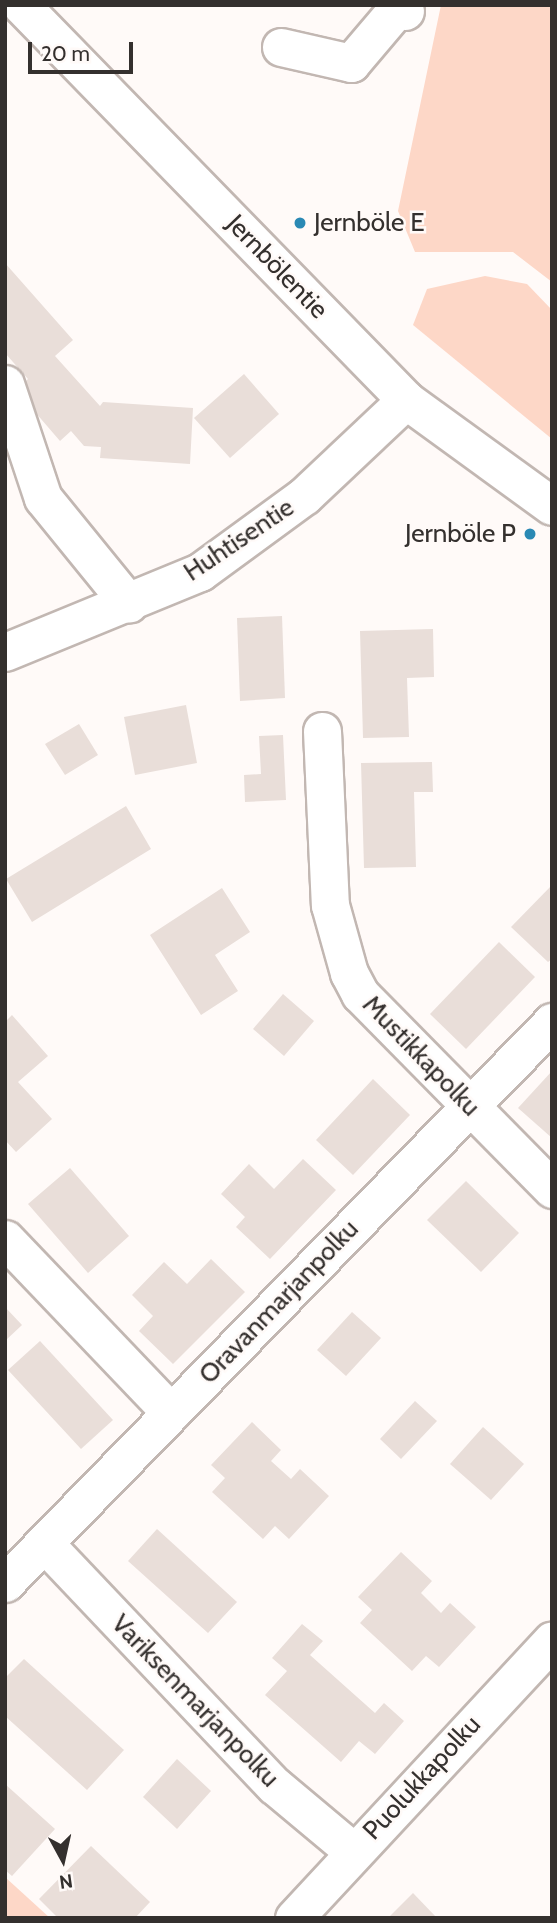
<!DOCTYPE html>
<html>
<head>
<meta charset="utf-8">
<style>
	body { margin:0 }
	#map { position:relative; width:557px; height:1923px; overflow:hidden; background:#fffaf8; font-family:Cabin,sans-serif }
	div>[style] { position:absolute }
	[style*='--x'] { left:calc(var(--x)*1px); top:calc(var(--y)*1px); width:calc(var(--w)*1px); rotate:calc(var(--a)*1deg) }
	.green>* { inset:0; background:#fdd7c7 }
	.building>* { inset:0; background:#e9ded9 }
	.roads { filter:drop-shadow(2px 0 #c2b7b2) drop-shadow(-2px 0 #c2b7b2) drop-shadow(0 2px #c2b7b2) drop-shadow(0 -2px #c2b7b2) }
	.minor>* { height:37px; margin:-18.5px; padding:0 18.5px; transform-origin:18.5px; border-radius:18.5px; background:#fff }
	.dots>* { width:19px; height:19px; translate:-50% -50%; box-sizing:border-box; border:4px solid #fffaf8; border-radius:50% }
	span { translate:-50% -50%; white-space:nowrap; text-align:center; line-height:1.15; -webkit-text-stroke:5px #fffaf8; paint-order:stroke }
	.poi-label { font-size:26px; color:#34302e }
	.left { translate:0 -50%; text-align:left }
	.right { translate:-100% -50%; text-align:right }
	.street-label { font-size:26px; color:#34302e }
	.frame { position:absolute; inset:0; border:7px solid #34302e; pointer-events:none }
	.north { position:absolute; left:28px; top:1825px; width:70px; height:70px; -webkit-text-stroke:5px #fffaf8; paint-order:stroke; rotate:172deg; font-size:19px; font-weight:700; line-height:28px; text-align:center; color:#34302e }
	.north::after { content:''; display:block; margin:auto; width:24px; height:32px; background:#34302e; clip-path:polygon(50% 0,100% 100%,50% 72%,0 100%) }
	.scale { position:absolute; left:28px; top:42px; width:105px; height:32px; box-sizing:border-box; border:4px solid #34302e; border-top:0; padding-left:9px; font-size:21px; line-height:24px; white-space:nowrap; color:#34302e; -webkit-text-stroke:5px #fffaf8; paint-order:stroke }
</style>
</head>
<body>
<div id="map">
	<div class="green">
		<i style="clip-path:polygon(441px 5px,552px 5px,552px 282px,513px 252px,415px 252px,398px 211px)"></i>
		<i style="clip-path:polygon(485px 276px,527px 284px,552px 310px,552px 439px,413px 325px,427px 289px)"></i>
		<i style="clip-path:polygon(5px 1877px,50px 1918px,5px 1918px)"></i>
	</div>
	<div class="building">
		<i style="clip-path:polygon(5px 263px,73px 340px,55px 356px,100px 406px,103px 402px,193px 408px,190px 464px,100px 458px,101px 447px,84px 446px,71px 431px,60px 441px,16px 390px,28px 379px,5px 353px)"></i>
		<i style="clip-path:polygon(244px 374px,279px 414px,230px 458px,194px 418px)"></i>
		<i style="clip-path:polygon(282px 616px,285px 698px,240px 701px,237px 618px)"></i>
		<i style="clip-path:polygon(433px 629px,434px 677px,407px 678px,409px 737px,363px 738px,360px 631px)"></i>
		<i style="clip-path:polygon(186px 705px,197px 763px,135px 775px,124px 717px)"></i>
		<i style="clip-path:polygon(79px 724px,98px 755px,65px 775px,45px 744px)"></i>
		<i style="clip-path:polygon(283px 735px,286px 800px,245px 802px,244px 775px,261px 774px,259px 736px)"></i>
		<i style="clip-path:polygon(432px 762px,433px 792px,414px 792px,416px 867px,364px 868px,361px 763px)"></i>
		<i style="clip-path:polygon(126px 806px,151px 849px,32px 922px,6px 879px)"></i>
		<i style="clip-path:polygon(552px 885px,552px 959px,548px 962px,511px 927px)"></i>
		<i style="clip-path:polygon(222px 888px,250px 932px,215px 955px,238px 991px,201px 1015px,150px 935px)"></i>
		<i style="clip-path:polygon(499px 942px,535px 977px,466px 1049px,430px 1014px)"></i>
		<i style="clip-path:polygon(283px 994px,314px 1021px,284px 1056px,253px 1029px)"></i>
		<i style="clip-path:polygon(12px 1015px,48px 1056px,18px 1082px,52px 1119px,16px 1152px,5px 1140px,5px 1022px)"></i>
		<i style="clip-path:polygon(552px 1071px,552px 1138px,518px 1108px)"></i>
		<i style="clip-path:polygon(373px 1079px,410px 1115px,353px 1175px,316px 1140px)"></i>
		<i style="clip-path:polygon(303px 1159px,336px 1190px,270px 1259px,236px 1227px,245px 1217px,221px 1194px,249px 1164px,274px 1189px)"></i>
		<i style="clip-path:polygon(70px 1168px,129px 1236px,88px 1273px,28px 1204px)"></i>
		<i style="clip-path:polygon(466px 1181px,519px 1233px,481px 1272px,427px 1220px)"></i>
		<i style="clip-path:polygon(211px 1259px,245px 1292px,173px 1364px,139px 1331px,153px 1316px,132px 1295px,164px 1262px,187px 1284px)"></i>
		<i style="clip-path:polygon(5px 1307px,22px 1325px,5px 1341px)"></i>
		<i style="clip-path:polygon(352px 1312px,381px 1338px,346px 1376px,317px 1350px)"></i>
		<i style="clip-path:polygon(40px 1341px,113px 1420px,81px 1449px,8px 1370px)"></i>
		<i style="clip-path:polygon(415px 1401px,437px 1421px,401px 1459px,380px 1439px)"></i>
		<i style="clip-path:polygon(252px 1422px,281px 1450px,271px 1461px,291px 1479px,300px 1469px,329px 1496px,289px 1539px,275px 1526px,263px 1539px,212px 1492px,225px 1478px,211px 1465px)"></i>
		<i style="clip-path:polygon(483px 1427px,524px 1464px,491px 1500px,450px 1464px)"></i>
		<i style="clip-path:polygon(157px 1529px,237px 1602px,208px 1633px,128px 1561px)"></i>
		<i style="clip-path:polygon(401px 1552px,432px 1581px,421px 1593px,441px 1613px,450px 1603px,476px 1627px,439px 1667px,426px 1656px,412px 1671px,360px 1623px,372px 1610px,358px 1597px)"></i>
		<i style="clip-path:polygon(302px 1624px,323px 1641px,310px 1655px,375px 1713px,384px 1703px,404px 1721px,375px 1754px,359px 1741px,341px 1762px,265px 1695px,287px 1671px,272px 1658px)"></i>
		<i style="clip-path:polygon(24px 1659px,124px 1750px,87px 1790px,5px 1716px,5px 1678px)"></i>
		<i style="clip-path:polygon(177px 1759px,211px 1791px,177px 1829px,143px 1797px)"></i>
		<i style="clip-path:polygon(5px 1784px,55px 1829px,12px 1876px,5px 1870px)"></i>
		<i style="clip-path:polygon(91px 1846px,150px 1902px,135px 1918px,58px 1918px,39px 1899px)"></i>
		<i style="clip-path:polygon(413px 1893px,437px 1918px,388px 1918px)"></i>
	</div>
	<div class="roads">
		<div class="minor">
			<i style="--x:21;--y:5;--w:552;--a:45.73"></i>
			<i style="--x:406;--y:400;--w:180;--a:36"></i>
			<i style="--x:281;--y:47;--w:72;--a:12.9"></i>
			<i style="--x:351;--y:63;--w:70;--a:-49.7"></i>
			<i style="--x:396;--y:10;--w:9;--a:6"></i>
			<i style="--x:5;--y:384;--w:120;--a:71.6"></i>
			<i style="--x:43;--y:498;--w:136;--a:50.9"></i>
			<i style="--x:5;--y:652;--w:211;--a:-22.3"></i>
			<i style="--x:200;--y:572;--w:129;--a:-36.2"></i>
			<i style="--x:304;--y:496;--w:140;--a:-43.3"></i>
			<i style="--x:322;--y:731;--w:174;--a:87.4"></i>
			<i style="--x:330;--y:905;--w:71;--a:74.4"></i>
			<i style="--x:349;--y:973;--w:24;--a:62"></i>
			<i style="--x:360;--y:994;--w:274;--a:45.4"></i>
			<i style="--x:5;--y:1239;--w:240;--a:46.3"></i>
			<i style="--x:44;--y:1543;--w:335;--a:46.5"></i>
			<i style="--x:275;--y:1786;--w:103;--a:39.9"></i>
			<i style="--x:5;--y:1583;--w:784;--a:-45.72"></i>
			<i style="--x:294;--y:1918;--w:379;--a:-47.1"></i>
		</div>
	</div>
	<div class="dots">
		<i style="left:300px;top:223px;background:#2a89b4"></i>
		<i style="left:530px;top:534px;background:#2a89b4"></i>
	</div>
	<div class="poi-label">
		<span class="left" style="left:314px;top:223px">Jernböle E</span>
		<span class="right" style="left:516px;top:534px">Jernböle P</span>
	</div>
	<div class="street-label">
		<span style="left:277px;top:267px;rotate:46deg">Jernbölentie</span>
		<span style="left:239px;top:540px;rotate:-34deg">Huhtisentie</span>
		<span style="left:421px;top:1056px;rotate:46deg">Mustikkapolku</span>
		<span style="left:279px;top:1302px;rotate:-46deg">Oravanmarjanpolku</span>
		<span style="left:195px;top:1701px;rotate:46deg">Variksenmarjanpolku</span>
		<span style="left:422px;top:1778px;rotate:-47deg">Puolukkapolku</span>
	</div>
	<div class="frame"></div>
	<div class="north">N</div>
	<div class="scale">20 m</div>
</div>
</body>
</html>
